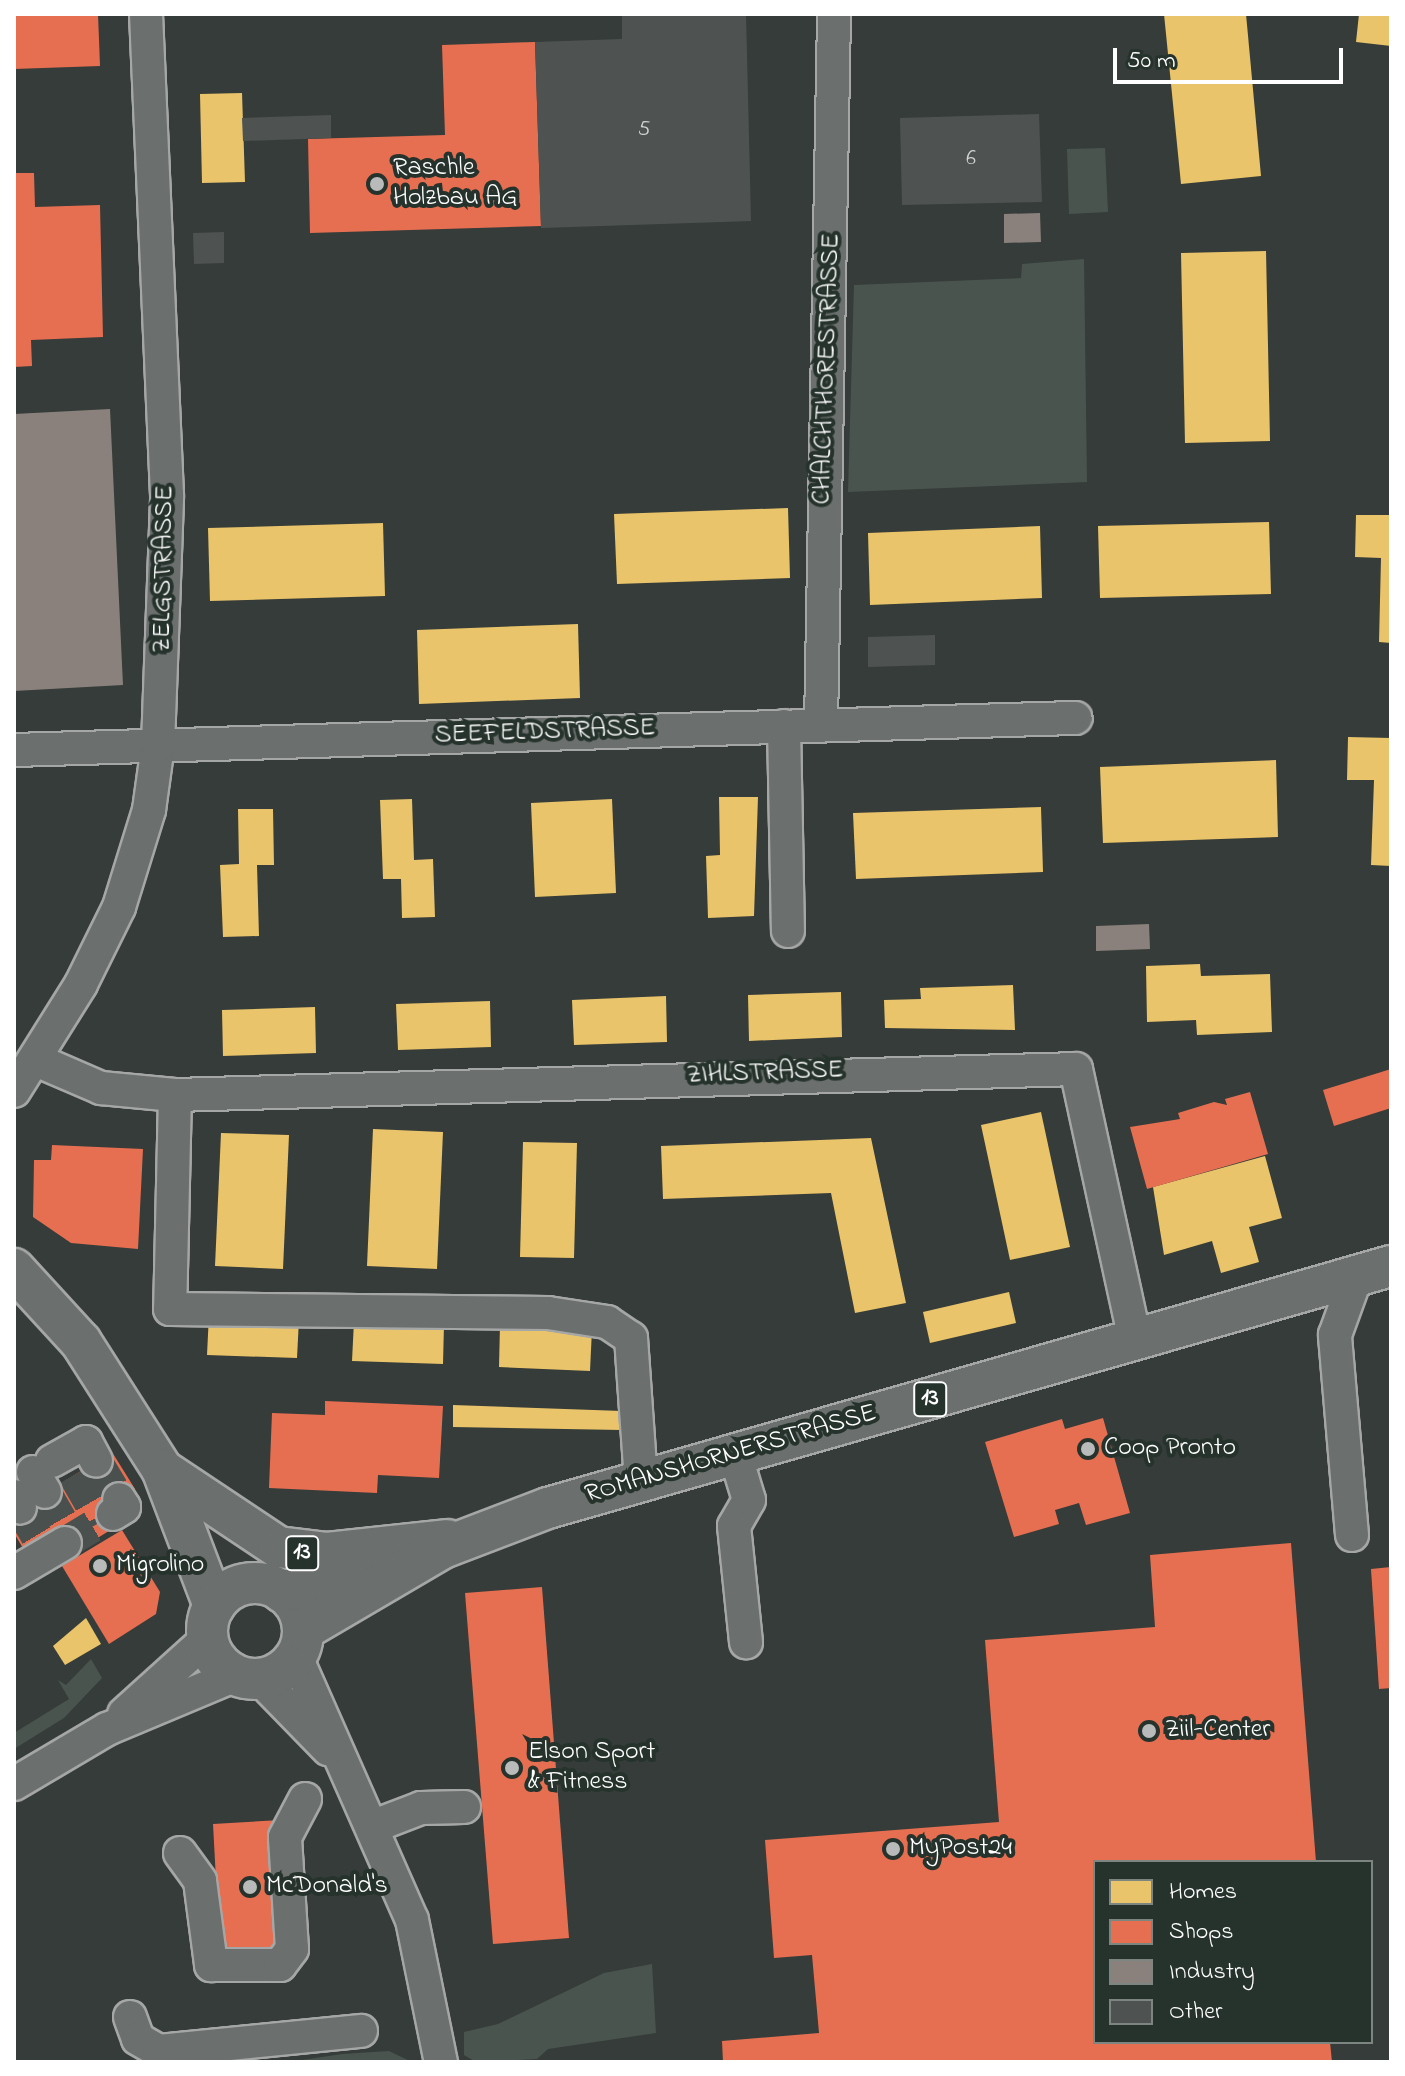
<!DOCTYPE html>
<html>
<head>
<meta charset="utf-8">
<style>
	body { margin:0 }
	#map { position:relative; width:1405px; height:2076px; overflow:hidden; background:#363c39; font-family:"Indie Flower",sans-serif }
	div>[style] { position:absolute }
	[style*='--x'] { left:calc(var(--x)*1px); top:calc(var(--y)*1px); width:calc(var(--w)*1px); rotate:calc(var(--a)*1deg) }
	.green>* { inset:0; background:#4a544f }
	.homes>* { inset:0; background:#e9c46a }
	.shops>* { inset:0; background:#e76f51 }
	.industry>* { inset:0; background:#8a817c }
	.building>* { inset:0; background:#4e5351 }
	.minor-tunnel>* { height:32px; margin-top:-16px; transform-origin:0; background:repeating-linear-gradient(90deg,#4a504d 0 32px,transparent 0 48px) }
	.roads { filter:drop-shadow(2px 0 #a5a7a6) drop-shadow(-2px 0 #a5a7a6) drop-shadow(0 2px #a5a7a6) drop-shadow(0 -2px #a5a7a6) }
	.minor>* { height:32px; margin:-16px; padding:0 16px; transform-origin:16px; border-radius:16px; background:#6b6f6d }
	.major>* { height:40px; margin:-20px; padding:0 20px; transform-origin:20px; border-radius:20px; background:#6b6f6d }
	.major>.ring { margin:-20px; padding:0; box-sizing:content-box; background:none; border:40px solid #6b6f6d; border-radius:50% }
	.dots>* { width:22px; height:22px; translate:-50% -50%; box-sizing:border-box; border:4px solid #26332d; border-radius:50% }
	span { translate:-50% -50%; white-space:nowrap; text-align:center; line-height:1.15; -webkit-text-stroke:8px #26332d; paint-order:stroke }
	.number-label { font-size:22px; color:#d3d4d4 }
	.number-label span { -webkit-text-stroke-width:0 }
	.shield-label span { padding:2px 6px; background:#26332d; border:2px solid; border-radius:6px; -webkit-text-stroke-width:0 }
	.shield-label { font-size:24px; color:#fff; font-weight:700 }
	.poi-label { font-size:26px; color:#fff }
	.left { translate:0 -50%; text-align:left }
	.street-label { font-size:26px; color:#fff }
	.frame { position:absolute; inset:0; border:16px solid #fff; pointer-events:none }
	.legend { position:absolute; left:1093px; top:1860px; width:280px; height:184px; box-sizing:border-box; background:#26332d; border:2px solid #7d8581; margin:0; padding:10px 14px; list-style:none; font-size:24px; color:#fff }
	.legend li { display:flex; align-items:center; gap:16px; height:40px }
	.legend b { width:40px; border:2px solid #7d8581 }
	.scale { position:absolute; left:1113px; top:48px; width:230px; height:36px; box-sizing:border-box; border:4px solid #fff; border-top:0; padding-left:10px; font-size:24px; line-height:28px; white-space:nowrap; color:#fff; -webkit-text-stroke:6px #26332d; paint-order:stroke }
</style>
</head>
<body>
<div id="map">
	<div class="green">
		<i style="clip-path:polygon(1105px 148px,1108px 212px,1069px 214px,1067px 149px)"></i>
		<i style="clip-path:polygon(1084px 259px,1087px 482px,848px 492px,854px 285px,1021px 278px,1022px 264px)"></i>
		<i style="clip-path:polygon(91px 1659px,102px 1678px,64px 1718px,14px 1749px,14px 1733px,69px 1699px,58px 1680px,66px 1685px)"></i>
		<i style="clip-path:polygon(652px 1964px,656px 2033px,548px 2049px,537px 2059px,476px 2062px,464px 2055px,464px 2032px,498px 2024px,604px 1973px)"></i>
		<i style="clip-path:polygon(389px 2051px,412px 2062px,289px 2062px,342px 2054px)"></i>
	</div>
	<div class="homes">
		<i style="clip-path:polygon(1164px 14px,1246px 14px,1261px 176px,1181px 184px)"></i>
		<i style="clip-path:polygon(1359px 14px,1391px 14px,1391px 46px,1356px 42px)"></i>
		<i style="clip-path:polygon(242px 93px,245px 182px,202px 183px,200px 94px)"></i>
		<i style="clip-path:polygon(1266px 251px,1270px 441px,1185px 443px,1181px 253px)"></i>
		<i style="clip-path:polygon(788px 508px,790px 578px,617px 584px,614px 514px)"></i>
		<i style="clip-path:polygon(1356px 515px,1391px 515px,1391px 643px,1379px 642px,1381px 558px,1355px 557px)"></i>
		<i style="clip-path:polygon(1269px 522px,1271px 594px,1100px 598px,1098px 526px)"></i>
		<i style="clip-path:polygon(383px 523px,385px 596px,210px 601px,208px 528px)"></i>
		<i style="clip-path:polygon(1040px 526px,1042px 598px,870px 605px,868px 533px)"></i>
		<i style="clip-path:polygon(578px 624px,580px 698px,419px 704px,417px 630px)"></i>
		<i style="clip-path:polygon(1348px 737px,1391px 738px,1391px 866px,1371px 865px,1374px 780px,1347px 780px)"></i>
		<i style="clip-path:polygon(1276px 760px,1278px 837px,1103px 843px,1100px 767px)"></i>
		<i style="clip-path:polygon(719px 797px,758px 797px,754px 916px,708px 918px,706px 856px,720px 855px)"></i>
		<i style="clip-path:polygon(412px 799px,414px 860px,433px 859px,435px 917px,402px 918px,401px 879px,383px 879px,380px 800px)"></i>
		<i style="clip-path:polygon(612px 799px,616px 893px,535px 897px,531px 803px)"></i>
		<i style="clip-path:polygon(1041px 807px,1043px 872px,856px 879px,853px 813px)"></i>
		<i style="clip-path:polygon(238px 809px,273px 809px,274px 865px,257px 865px,259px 936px,223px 937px,220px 865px,239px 864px)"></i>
		<i style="clip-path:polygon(1200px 964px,1201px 976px,1270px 974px,1272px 1032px,1197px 1035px,1196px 1020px,1147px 1022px,1146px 966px)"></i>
		<i style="clip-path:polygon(1013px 985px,1015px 1030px,885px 1028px,884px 1000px,921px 999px,920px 988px)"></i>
		<i style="clip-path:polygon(841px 992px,842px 1037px,749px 1041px,748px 995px)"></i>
		<i style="clip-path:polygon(666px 996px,667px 1042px,574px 1045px,572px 1000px)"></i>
		<i style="clip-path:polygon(490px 1001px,491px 1047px,398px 1050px,396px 1004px)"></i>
		<i style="clip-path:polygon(315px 1007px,316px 1053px,223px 1056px,222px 1010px)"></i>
		<i style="clip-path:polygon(1041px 1112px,1070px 1247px,1010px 1260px,981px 1125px)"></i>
		<i style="clip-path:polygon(373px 1129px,443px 1132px,437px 1269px,367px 1266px)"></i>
		<i style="clip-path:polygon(221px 1133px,289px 1135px,283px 1269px,215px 1266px)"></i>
		<i style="clip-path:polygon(871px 1138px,906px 1303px,855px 1313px,831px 1193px,663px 1199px,661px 1146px)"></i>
		<i style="clip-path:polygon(523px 1142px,577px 1143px,574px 1258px,520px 1257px)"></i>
		<i style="clip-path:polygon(1265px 1156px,1282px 1218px,1249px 1227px,1259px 1262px,1221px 1273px,1212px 1241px,1164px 1255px,1153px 1187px)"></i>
		<i style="clip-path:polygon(1009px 1292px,1016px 1323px,930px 1343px,923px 1312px)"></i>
		<i style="clip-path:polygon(209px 1314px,299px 1319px,297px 1358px,207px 1355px)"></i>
		<i style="clip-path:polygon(354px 1321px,444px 1324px,443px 1364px,352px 1361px)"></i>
		<i style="clip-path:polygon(500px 1325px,592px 1329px,590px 1371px,499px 1367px)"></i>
		<i style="clip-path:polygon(453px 1405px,622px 1411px,621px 1430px,453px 1427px)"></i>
		<i style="clip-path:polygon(86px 1618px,101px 1644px,65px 1665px,53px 1646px)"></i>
	</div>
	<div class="shops">
		<i style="clip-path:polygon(14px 14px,98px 14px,100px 66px,14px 69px)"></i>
		<i style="clip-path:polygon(535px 42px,541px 226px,310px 233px,308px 139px,445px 135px,442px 45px)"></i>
		<i style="clip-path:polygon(14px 173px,34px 173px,35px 207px,100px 205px,103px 337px,31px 340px,32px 366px,14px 367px)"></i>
		<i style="clip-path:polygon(1391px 1069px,1391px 1108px,1334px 1126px,1323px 1090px)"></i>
		<i style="clip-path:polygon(1250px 1092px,1268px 1154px,1147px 1189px,1130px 1127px,1180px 1119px,1178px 1113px,1214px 1102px,1227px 1105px,1225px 1099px)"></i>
		<i style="clip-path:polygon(52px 1145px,143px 1149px,138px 1249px,71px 1243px,33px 1217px,34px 1160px,51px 1160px)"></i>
		<i style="clip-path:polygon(325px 1401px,443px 1406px,439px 1478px,378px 1475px,377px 1493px,269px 1488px,272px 1413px,325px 1415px)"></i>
		<i style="clip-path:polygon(1103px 1418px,1130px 1513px,1086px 1525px,1079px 1503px,1055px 1510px,1059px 1524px,1014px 1537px,985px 1442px,1062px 1419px,1065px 1429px)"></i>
		<i style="clip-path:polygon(112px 1452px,135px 1489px,108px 1505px,120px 1524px,72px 1554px,27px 1555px,14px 1533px,14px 1512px)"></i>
		<i style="clip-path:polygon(122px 1530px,160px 1592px,156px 1614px,109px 1644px,62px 1566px)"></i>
		<i style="clip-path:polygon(1291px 1543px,1316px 1862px,1095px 1862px,1095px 2042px,1330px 2042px,1332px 2062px,723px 2062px,722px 2041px,819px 2033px,812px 1955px,774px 1958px,765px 1840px,999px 1822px,985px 1640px,1155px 1627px,1150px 1555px)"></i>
		<i style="clip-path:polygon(1391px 1567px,1391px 1688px,1379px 1689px,1371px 1569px)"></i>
		<i style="clip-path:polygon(542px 1587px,569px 1938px,493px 1944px,465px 1593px)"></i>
		<i style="clip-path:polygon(281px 1820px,288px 1951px,220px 1954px,213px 1824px)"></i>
	</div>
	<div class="industry">
		<i style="clip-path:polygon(1040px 213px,1041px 242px,1004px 243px,1004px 214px)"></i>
		<i style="clip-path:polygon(110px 409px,123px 685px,14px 691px,14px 414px)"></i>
		<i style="clip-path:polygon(1149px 924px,1150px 949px,1096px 951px,1096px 926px)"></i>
	</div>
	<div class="building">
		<i style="clip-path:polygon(746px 14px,751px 221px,541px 228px,535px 42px,622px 39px,622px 16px)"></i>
		<i style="clip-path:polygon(1039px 114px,1042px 202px,902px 205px,900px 118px)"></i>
		<i style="clip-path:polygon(331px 115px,331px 138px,243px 141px,242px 118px)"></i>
		<i style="clip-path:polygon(224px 232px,224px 263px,194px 264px,193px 233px)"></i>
		<i style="clip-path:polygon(935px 635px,935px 665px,868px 667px,868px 637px)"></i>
	</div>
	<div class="minor-tunnel">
		<i style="--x:96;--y:1461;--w:44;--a:58.8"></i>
		<i style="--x:74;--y:1475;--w:54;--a:60.1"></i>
		<i style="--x:45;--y:1492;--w:54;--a:60.1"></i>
		<i style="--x:20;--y:1508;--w:43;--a:59.3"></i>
		<i style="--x:65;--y:1543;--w:56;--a:-31.1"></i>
	</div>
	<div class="roads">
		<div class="minor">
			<i style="--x:821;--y:725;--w:711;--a:-88.95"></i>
			<i style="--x:784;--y:726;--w:205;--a:88.9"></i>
			<i style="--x:14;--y:750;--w:1062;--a:-1.73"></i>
			<i style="--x:36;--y:1060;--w:71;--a:23.3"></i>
			<i style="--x:101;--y:1088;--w:74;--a:5.4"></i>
			<i style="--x:175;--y:1095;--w:901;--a:-1.65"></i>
			<i style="--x:1076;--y:1069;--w:277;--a:77.7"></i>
			<i style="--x:14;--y:1091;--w:126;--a:-57.9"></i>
			<i style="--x:81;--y:984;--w:86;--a:-63.7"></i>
			<i style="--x:119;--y:907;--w:102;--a:-72.8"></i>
			<i style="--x:149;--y:810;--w:66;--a:-82.1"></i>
			<i style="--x:158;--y:745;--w:250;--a:-87.9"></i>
			<i style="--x:167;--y:495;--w:481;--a:-92.5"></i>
			<i style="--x:175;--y:1095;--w:214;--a:91.3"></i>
			<i style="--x:170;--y:1309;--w:378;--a:0.6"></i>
			<i style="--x:548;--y:1313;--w:60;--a:8.7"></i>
			<i style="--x:607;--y:1322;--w:29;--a:34"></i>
			<i style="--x:631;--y:1338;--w:142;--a:86"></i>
			<i style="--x:735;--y:1454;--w:48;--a:73.1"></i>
			<i style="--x:749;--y:1500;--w:30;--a:120"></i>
			<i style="--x:734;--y:1526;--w:117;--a:84.1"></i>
			<i style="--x:52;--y:1461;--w:39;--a:-29"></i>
			<i style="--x:86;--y:1442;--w:21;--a:62"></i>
			<i style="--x:33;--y:1472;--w:23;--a:59"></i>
			<i style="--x:14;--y:1496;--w:13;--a:63"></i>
			<i style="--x:113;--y:1514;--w:13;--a:-32"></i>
			<i style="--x:124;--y:1507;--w:9;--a:-122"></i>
			<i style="--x:1352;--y:1535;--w:201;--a:-94.9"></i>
			<i style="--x:1335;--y:1335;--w:62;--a:-70.1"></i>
			<i style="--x:14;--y:1573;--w:59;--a:-30.5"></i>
			<i style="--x:296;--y:1657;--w:287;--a:66.2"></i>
			<i style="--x:412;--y:1920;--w:145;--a:78.5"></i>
			<i style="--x:260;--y:1679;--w:98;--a:45.8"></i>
			<i style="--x:124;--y:1714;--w:112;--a:-42.1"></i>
			<i style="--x:14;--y:1784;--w:108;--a:-30.6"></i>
			<i style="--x:107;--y:1729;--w:140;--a:-22.7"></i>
			<i style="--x:374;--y:1826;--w:50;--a:-21"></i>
			<i style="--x:421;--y:1808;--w:43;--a:-1.3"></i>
			<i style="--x:180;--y:1853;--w:34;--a:54"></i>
			<i style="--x:200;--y:1881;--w:85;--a:82.5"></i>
			<i style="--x:211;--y:1965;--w:69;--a:0"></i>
			<i style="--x:280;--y:1965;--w:20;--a:-53"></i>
			<i style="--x:292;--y:1949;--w:112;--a:-93.6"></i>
			<i style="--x:285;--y:1837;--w:43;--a:-62.2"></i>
			<i style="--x:130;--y:2017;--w:23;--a:70"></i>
			<i style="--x:138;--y:2039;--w:24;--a:30"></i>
			<i style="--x:159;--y:2051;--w:203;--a:-5.7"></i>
		</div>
		<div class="major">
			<i style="--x:14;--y:1269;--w:99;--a:47.5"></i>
			<i style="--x:81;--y:1342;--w:151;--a:57.5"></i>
			<i style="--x:162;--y:1469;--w:147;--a:69.2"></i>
			<i style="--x:164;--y:1471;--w:137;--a:33.7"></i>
			<i style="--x:278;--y:1547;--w:48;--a:7.1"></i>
			<i style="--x:326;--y:1553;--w:122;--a:-6.1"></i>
			<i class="ring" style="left:207px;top:1583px;width:56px;height:56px"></i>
			<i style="--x:282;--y:1592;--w:100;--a:-13.9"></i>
			<i style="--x:303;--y:1630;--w:162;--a:-30.4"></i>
			<i style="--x:443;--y:1548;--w:112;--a:-20.9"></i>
			<i style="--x:548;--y:1508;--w:877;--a:-16.02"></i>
		</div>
	</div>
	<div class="dots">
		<i style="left:377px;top:184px;background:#b9bbba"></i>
		<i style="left:1088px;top:1449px;background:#b9bbba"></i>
		<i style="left:100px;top:1566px;background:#b9bbba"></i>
		<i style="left:1149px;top:1731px;background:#b9bbba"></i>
		<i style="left:512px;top:1768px;background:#b9bbba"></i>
		<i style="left:893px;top:1849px;background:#b9bbba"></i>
		<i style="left:250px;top:1887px;background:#b9bbba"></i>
	</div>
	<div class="number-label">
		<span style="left:644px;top:131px">5</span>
		<span style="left:971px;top:160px">6</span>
	</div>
	<div class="shield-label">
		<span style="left:930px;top:1399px">13</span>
		<span style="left:302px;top:1553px">13</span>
	</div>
	<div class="poi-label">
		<span class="left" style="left:393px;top:184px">Raschle<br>Holzbau AG</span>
		<span class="left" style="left:1104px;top:1449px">Coop Pronto</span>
		<span class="left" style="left:116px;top:1566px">Migrolino</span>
		<span class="left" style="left:1165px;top:1731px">Ziil-Center</span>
		<span class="left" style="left:528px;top:1768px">Elson Sport<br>&amp; Fitness</span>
		<span class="left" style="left:909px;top:1849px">MyPost24</span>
		<span class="left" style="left:266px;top:1887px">McDonald's</span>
	</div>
	<div class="street-label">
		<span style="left:828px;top:369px;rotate:-88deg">CHALCHTHORESTRASSE</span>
		<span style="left:165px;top:569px;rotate:-89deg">ZELGSTRASSE</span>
		<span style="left:545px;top:733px;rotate:-2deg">SEEFELDSTRASSE</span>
		<span style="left:765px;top:1074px;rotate:-2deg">ZIHLSTRASSE</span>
		<span style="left:731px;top:1455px;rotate:-16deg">ROMANSHORNERSTRASSE</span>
	</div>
	<div class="frame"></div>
	<ul class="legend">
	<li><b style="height:22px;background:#e9c46a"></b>Homes</li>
	<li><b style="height:22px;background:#e76f51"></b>Shops</li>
	<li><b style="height:22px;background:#8a817c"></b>Industry</li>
	<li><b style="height:22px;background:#4e5351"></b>Other</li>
	</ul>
	<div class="scale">50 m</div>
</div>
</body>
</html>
